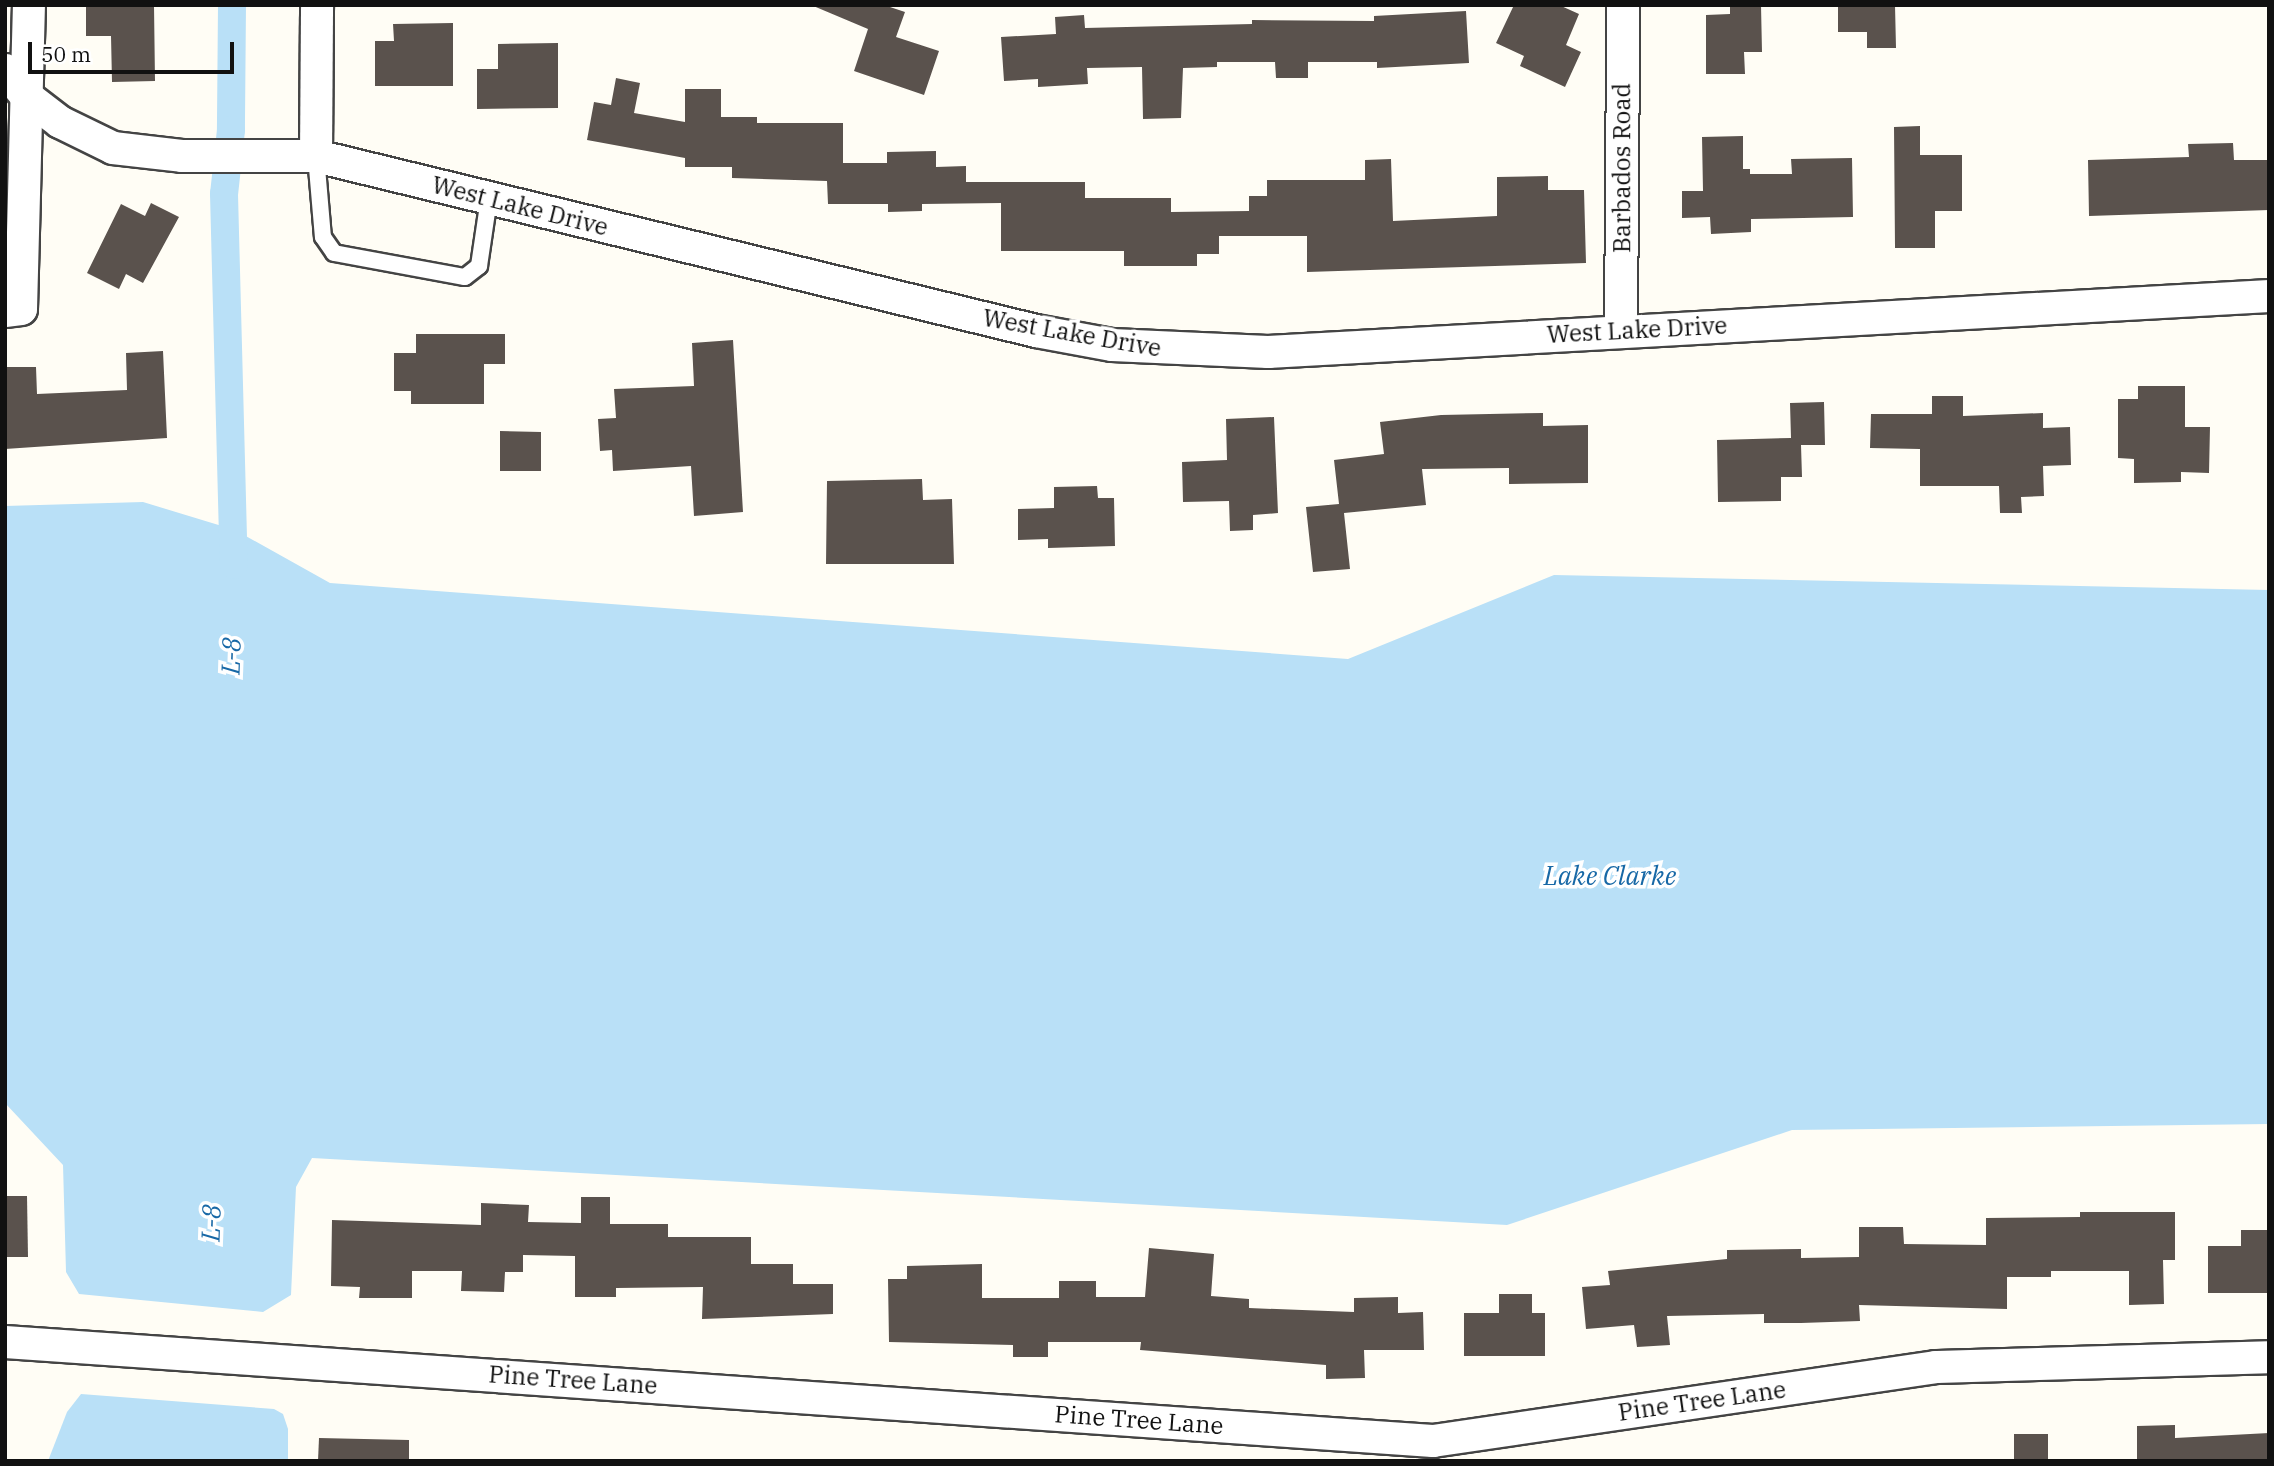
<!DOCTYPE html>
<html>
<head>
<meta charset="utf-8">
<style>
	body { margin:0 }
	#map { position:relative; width:2274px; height:1466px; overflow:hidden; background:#fffdf5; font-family:"IBM Plex Serif",serif }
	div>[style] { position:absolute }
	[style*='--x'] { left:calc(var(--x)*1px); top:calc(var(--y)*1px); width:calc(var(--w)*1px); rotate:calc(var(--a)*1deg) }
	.water>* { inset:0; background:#b9e0f7 }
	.canal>* { height:28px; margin:-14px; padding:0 14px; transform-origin:14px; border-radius:14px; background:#b9e0f7 }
	.building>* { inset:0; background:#5a524d }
	.roads { filter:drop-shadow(2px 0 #444) drop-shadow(-2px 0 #444) drop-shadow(0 2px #444) drop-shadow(0 -2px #444) }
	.lane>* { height:16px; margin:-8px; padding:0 8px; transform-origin:8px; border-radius:8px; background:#fff }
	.street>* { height:32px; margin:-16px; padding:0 16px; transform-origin:16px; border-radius:16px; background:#fff }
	span { translate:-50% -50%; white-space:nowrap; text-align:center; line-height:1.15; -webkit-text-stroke:7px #fff; paint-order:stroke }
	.street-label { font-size:24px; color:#111 }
	.water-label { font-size:26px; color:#1768a6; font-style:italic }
	.frame { position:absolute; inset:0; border:7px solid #111; pointer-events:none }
	.scale { position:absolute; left:28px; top:42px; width:206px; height:32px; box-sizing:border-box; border:4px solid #111; border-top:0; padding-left:9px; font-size:21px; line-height:24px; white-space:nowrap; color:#111; -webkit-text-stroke:5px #fff; paint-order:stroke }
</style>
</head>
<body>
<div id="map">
	<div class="water">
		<i style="clip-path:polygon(143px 502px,235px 530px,330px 583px,1348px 659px,1554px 575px,2269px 590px,2269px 1124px,1792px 1130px,1507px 1225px,312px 1158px,296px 1187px,291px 1295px,263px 1312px,79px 1294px,66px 1272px,63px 1165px,5px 1103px,5px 506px)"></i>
		<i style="clip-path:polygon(81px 1394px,274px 1409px,283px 1414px,288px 1429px,288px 1461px,48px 1461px,67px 1412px)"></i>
	</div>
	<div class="canal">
		<i style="--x:232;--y:5;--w:125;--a:90.5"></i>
		<i style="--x:231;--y:130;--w:64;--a:96.2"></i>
		<i style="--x:224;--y:194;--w:371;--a:88.5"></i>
	</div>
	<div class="building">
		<i style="clip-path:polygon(86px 5px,154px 5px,155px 81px,112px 82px,111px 36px,86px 36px)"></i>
		<i style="clip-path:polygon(811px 5px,884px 5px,905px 12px,896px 37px,939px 51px,924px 95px,854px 71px,868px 29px)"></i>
		<i style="clip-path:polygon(1514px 5px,1559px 5px,1579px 14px,1566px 45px,1581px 52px,1565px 87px,1520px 66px,1524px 56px,1496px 43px)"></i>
		<i style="clip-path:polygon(1730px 5px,1761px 5px,1762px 52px,1744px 52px,1745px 74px,1706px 74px,1706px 15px,1730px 14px)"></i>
		<i style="clip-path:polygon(1838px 5px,1895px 5px,1896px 48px,1867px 48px,1867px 32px,1838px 32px)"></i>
		<i style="clip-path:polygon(1466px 11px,1469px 63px,1377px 68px,1377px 62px,1308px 62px,1308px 78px,1276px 78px,1275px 62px,1217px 62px,1217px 67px,1183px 68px,1181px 118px,1143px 119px,1142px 67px,1087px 68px,1088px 84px,1038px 87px,1038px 79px,1004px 81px,1001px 37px,1056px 34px,1055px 17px,1084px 15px,1085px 28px,1252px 24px,1252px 20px,1374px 21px,1374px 16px)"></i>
		<i style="clip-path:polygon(453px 23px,453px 86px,375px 86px,375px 41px,394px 41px,393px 24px)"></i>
		<i style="clip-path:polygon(558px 43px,558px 108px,477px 109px,477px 69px,498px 69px,498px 44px)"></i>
		<i style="clip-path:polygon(616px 78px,640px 83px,634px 113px,685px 122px,685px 89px,721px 89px,721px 117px,757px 117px,757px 123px,843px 123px,843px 163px,887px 163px,887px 152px,936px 151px,936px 167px,966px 166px,966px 182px,1085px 182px,1085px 198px,1171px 198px,1171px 212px,1249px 211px,1249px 196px,1267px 196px,1267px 180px,1365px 180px,1365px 160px,1391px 159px,1393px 221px,1497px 216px,1497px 177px,1548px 176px,1548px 190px,1584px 190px,1586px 263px,1307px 272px,1307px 236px,1219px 236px,1219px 254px,1197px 254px,1197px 266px,1124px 266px,1124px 251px,1001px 251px,1001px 203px,922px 204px,922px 211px,888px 212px,888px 204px,828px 204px,827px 181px,732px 178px,732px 167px,685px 167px,685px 158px,587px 140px,594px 102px,611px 105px)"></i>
		<i style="clip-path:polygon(1920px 126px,1920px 155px,1962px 155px,1962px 211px,1935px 211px,1935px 248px,1895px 248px,1894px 127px)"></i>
		<i style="clip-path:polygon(1743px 136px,1743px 169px,1750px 169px,1750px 174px,1792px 174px,1791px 159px,1852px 158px,1853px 217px,1751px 219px,1751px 232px,1711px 234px,1710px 217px,1682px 218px,1682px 191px,1703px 191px,1702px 137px)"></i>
		<i style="clip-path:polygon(2233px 143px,2234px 160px,2268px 160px,2269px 210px,2089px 216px,2088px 160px,2189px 157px,2188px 144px)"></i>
		<i style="clip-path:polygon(151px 203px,179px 217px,143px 283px,126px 274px,119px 289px,87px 273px,121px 204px,145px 216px)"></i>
		<i style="clip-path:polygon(416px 334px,505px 334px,505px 364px,484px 364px,484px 404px,411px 404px,411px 391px,394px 391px,394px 353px,416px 353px)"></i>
		<i style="clip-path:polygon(733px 340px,743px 512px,694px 516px,691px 466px,613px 471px,612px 450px,600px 451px,598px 419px,616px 418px,614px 389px,694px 386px,692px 343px)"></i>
		<i style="clip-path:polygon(163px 351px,167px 438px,5px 449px,5px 367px,36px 367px,37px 394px,127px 390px,126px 353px)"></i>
		<i style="clip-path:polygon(2138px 386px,2185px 386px,2185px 427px,2210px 427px,2209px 473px,2181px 472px,2181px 482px,2134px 483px,2134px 459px,2118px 458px,2118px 399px,2138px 399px)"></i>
		<i style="clip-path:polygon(1932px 396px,1963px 396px,1963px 416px,2043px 413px,2043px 428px,2070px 427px,2071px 465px,2043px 466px,2044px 496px,2021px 497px,2022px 513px,2000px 513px,1999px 486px,1920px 486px,1920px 449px,1870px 448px,1871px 414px,1932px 414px)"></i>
		<i style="clip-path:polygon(1824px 402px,1825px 445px,1801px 445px,1802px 477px,1781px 477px,1781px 501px,1718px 502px,1717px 440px,1791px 438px,1790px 403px)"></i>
		<i style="clip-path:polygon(1543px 413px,1543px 426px,1588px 425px,1588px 483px,1509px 484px,1509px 468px,1422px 469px,1426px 505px,1344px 513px,1350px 569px,1313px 572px,1306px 507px,1339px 504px,1334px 460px,1384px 454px,1380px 422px,1441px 415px)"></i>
		<i style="clip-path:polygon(1274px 417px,1278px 513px,1253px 515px,1253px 530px,1230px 531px,1229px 501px,1183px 502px,1182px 462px,1227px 460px,1226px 419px)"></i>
		<i style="clip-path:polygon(500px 431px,541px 432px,541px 471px,500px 471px)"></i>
		<i style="clip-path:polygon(922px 479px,923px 500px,952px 499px,954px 564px,826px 564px,827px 481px)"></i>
		<i style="clip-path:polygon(1097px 486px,1098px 498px,1114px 498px,1115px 546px,1048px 548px,1048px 539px,1018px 540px,1018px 509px,1054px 508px,1054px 487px)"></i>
		<i style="clip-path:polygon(5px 1196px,27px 1196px,28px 1257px,5px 1257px)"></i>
		<i style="clip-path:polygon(581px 1197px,610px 1197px,610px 1224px,668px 1224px,668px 1237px,751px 1237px,751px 1264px,793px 1264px,793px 1284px,833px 1284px,833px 1314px,702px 1319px,703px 1287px,616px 1288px,616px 1297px,575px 1297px,575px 1256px,523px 1255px,523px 1272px,505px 1272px,504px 1292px,461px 1291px,462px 1271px,412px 1271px,412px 1298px,359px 1298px,360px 1287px,331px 1286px,332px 1220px,481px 1225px,481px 1203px,529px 1205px,528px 1222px,581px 1223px)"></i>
		<i style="clip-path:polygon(2080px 1212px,2175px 1212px,2175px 1260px,2163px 1260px,2164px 1304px,2129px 1305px,2129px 1271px,2051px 1271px,2051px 1277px,2007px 1277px,2007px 1309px,1859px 1305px,1860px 1321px,1801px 1323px,1764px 1323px,1764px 1314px,1667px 1316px,1670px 1345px,1637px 1347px,1634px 1325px,1586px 1329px,1582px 1287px,1610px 1285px,1608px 1271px,1727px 1259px,1727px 1250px,1801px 1249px,1801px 1258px,1859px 1257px,1859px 1227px,1903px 1227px,1904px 1244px,1986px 1245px,1986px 1218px,2080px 1217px)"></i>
		<i style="clip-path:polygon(2241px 1230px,2269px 1230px,2269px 1293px,2208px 1293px,2208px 1246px,2241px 1246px)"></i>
		<i style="clip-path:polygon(1149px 1248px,1214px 1254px,1211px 1296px,1249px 1299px,1249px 1308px,1354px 1312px,1354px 1298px,1398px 1297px,1398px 1313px,1423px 1312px,1424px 1350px,1364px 1350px,1365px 1378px,1326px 1379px,1326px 1365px,1140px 1350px,1141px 1342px,1048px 1342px,1048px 1357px,1013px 1357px,1013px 1345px,889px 1342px,888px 1279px,907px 1279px,907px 1266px,982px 1264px,982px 1298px,1059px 1298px,1059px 1281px,1096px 1281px,1096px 1297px,1145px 1297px)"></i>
		<i style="clip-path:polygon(1499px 1294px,1532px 1294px,1532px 1313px,1545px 1313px,1545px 1356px,1464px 1356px,1464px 1313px,1499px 1313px)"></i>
		<i style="clip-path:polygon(2175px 1425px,2175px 1438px,2269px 1433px,2269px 1461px,2137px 1461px,2137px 1426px)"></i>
		<i style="clip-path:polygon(2014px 1434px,2048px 1434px,2048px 1461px,2014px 1461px)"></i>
		<i style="clip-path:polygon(319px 1438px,409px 1440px,409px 1461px,318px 1461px)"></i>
	</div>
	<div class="roads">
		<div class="lane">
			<i style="--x:316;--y:156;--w:81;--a:85.1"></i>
			<i style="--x:323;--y:237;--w:19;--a:55"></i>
			<i style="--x:334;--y:253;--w:133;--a:10.4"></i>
			<i style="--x:465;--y:277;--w:18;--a:-38"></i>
			<i style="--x:479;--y:266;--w:69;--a:-81.6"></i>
		</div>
		<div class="street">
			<i style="--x:5;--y:70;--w:33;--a:51"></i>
			<i style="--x:26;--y:96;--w:43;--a:37.4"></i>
			<i style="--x:60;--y:122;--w:59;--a:26.1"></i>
			<i style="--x:113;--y:148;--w:69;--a:6.6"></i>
			<i style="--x:182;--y:156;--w:134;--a:0"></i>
			<i style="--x:316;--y:156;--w:741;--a:13.66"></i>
			<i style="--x:1036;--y:331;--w:77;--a:10.4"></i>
			<i style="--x:1112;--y:345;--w:156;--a:2.6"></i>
			<i style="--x:1268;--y:352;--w:1003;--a:-3.2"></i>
			<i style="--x:316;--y:156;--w:151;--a:-89.6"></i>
			<i style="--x:5;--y:311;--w:16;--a:-7"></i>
			<i style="--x:21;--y:309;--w:304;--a:-88.5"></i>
			<i style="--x:1621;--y:331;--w:326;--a:-89.6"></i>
			<i style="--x:5;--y:1342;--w:1431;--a:3.97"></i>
			<i style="--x:1433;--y:1441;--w:508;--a:-8.37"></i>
			<i style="--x:1936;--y:1367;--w:333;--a:-1.7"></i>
		</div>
	</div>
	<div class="street-label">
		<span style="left:1622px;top:168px;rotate:-90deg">Barbados Road</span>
		<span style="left:520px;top:206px;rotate:14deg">West Lake Drive</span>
		<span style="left:1637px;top:330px;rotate:-3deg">West Lake Drive</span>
		<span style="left:1072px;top:333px;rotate:10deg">West Lake Drive</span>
		<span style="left:573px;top:1380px;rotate:4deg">Pine Tree Lane</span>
		<span style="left:1702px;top:1401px;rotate:-8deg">Pine Tree Lane</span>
		<span style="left:1139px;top:1420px;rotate:4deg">Pine Tree Lane</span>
	</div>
	<div class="water-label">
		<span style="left:231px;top:656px;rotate:-88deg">L-8</span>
		<span style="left:1610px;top:876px">Lake Clarke</span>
		<span style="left:211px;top:1223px;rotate:-88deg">L-8</span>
	</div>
	<div class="frame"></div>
	<div class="scale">50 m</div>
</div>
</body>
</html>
